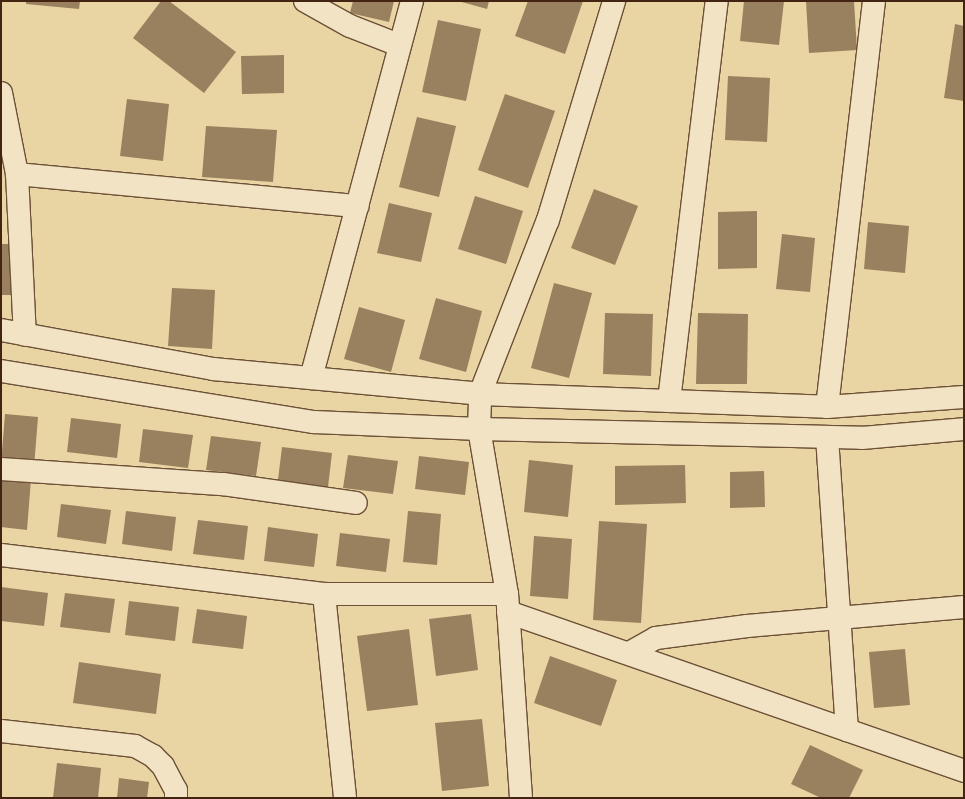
<!DOCTYPE html>
<html>
<head>
<meta charset="utf-8">
<style>
	body { margin:0 }
	#map { position:relative; width:965px; height:799px; overflow:hidden; background:#e9d4a3; font-family:"Gentium Book Plus",serif }
	div>[style] { position:absolute }
	[style*='--x'] { left:calc(var(--x)*1px); top:calc(var(--y)*1px); width:calc(var(--w)*1px); rotate:calc(var(--a)*1deg) }
	.building>* { inset:0; background:#99805e }
	.roads { filter:drop-shadow(1px 0 #6c5037) drop-shadow(-1px 0 #6c5037) drop-shadow(0 1px #6c5037) drop-shadow(0 -1px #6c5037) }
	.minor>* { height:22px; margin:-11px; padding:0 11px; transform-origin:11px; border-radius:11px; background:#f1e3c3 }
	.tertiary>* { height:22px; margin:-11px; padding:0 11px; transform-origin:11px; border-radius:11px; background:#f1e3c3 }
	span { translate:-50% -50%; white-space:nowrap; text-align:center; line-height:1.15; -webkit-text-stroke:3px #f1e3c3; paint-order:stroke }
	.frame { position:absolute; inset:0; border:2px solid #432413; pointer-events:none }
</style>
</head>
<body>
<div id="map">
	<div class="building">
		<i style="clip-path:polygon(26px 1px,80px 1px,79px 9px,26px 4px)"></i>
		<i style="clip-path:polygon(161px 1px,169px 1px,236px 52px,204px 93px,133px 38px)"></i>
		<i style="clip-path:polygon(353px 1px,394px 1px,389px 22px,350px 13px)"></i>
		<i style="clip-path:polygon(458px 1px,489px 1px,487px 9px)"></i>
		<i style="clip-path:polygon(528px 1px,583px 1px,565px 54px,515px 36px)"></i>
		<i style="clip-path:polygon(744px 1px,784px 1px,779px 45px,740px 41px)"></i>
		<i style="clip-path:polygon(806px 1px,854px 1px,857px 50px,809px 53px)"></i>
		<i style="clip-path:polygon(438px 20px,481px 29px,466px 101px,422px 92px)"></i>
		<i style="clip-path:polygon(955px 24px,964px 26px,964px 101px,944px 98px)"></i>
		<i style="clip-path:polygon(284px 55px,284px 93px,242px 94px,241px 56px)"></i>
		<i style="clip-path:polygon(728px 76px,770px 78px,767px 142px,725px 140px)"></i>
		<i style="clip-path:polygon(505px 94px,555px 111px,528px 188px,478px 170px)"></i>
		<i style="clip-path:polygon(127px 99px,169px 104px,163px 161px,120px 156px)"></i>
		<i style="clip-path:polygon(417px 117px,456px 126px,439px 197px,399px 187px)"></i>
		<i style="clip-path:polygon(206px 126px,277px 130px,273px 182px,202px 177px)"></i>
		<i style="clip-path:polygon(594px 189px,638px 206px,615px 265px,571px 248px)"></i>
		<i style="clip-path:polygon(475px 196px,523px 211px,506px 264px,458px 249px)"></i>
		<i style="clip-path:polygon(389px 203px,432px 213px,421px 262px,377px 253px)"></i>
		<i style="clip-path:polygon(757px 211px,757px 268px,718px 269px,718px 212px)"></i>
		<i style="clip-path:polygon(868px 222px,909px 226px,905px 273px,864px 269px)"></i>
		<i style="clip-path:polygon(782px 234px,815px 238px,810px 292px,776px 289px)"></i>
		<i style="clip-path:polygon(1px 244px,10px 244px,11px 295px,1px 295px)"></i>
		<i style="clip-path:polygon(554px 283px,592px 293px,569px 378px,531px 368px)"></i>
		<i style="clip-path:polygon(172px 288px,215px 290px,212px 349px,168px 346px)"></i>
		<i style="clip-path:polygon(436px 298px,482px 311px,466px 372px,419px 359px)"></i>
		<i style="clip-path:polygon(359px 307px,405px 320px,391px 372px,344px 359px)"></i>
		<i style="clip-path:polygon(605px 313px,653px 314px,651px 376px,603px 374px)"></i>
		<i style="clip-path:polygon(698px 313px,748px 314px,747px 384px,696px 384px)"></i>
		<i style="clip-path:polygon(5px 414px,38px 417px,34px 467px,1px 464px)"></i>
		<i style="clip-path:polygon(71px 418px,121px 424px,117px 458px,67px 452px)"></i>
		<i style="clip-path:polygon(143px 429px,193px 435px,188px 468px,139px 462px)"></i>
		<i style="clip-path:polygon(211px 436px,261px 442px,256px 476px,206px 470px)"></i>
		<i style="clip-path:polygon(282px 447px,332px 453px,328px 487px,278px 480px)"></i>
		<i style="clip-path:polygon(348px 455px,398px 461px,393px 494px,343px 488px)"></i>
		<i style="clip-path:polygon(419px 456px,469px 462px,465px 495px,415px 489px)"></i>
		<i style="clip-path:polygon(529px 460px,573px 465px,568px 517px,524px 512px)"></i>
		<i style="clip-path:polygon(685px 465px,686px 503px,615px 505px,615px 466px)"></i>
		<i style="clip-path:polygon(764px 471px,765px 507px,730px 508px,730px 472px)"></i>
		<i style="clip-path:polygon(1px 477px,31px 479px,27px 530px,1px 527px)"></i>
		<i style="clip-path:polygon(61px 504px,111px 510px,106px 544px,57px 537px)"></i>
		<i style="clip-path:polygon(126px 511px,176px 517px,172px 551px,122px 544px)"></i>
		<i style="clip-path:polygon(408px 511px,441px 514px,437px 565px,403px 562px)"></i>
		<i style="clip-path:polygon(198px 520px,248px 526px,244px 560px,193px 554px)"></i>
		<i style="clip-path:polygon(599px 521px,647px 524px,641px 623px,593px 620px)"></i>
		<i style="clip-path:polygon(268px 527px,318px 534px,314px 567px,264px 561px)"></i>
		<i style="clip-path:polygon(340px 533px,390px 539px,386px 572px,336px 566px)"></i>
		<i style="clip-path:polygon(534px 536px,572px 539px,568px 599px,530px 596px)"></i>
		<i style="clip-path:polygon(1px 587px,48px 593px,44px 626px,1px 621px)"></i>
		<i style="clip-path:polygon(65px 593px,115px 599px,110px 633px,60px 627px)"></i>
		<i style="clip-path:polygon(129px 601px,179px 607px,175px 641px,125px 635px)"></i>
		<i style="clip-path:polygon(197px 609px,247px 616px,243px 649px,192px 643px)"></i>
		<i style="clip-path:polygon(471px 614px,478px 670px,436px 676px,429px 619px)"></i>
		<i style="clip-path:polygon(409px 629px,418px 705px,367px 711px,357px 636px)"></i>
		<i style="clip-path:polygon(905px 649px,910px 705px,874px 708px,869px 652px)"></i>
		<i style="clip-path:polygon(550px 656px,617px 680px,601px 726px,534px 703px)"></i>
		<i style="clip-path:polygon(79px 662px,161px 674px,156px 714px,73px 703px)"></i>
		<i style="clip-path:polygon(482px 719px,489px 786px,442px 791px,435px 723px)"></i>
		<i style="clip-path:polygon(810px 745px,863px 770px,849px 798px,821px 798px,791px 784px)"></i>
		<i style="clip-path:polygon(57px 763px,101px 768px,98px 798px,53px 798px)"></i>
		<i style="clip-path:polygon(119px 778px,149px 782px,147px 798px,117px 798px)"></i>
	</div>
	<div class="roads">
		<div class="minor">
			<i style="--x:305;--y:1;--w:51;--a:29.1"></i>
			<i style="--x:350;--y:26;--w:53;--a:21.2"></i>
			<i style="--x:1;--y:93;--w:83;--a:78.8"></i>
			<i style="--x:17;--y:174;--w:161;--a:87.2"></i>
			<i style="--x:17;--y:174;--w:342;--a:5.4"></i>
			<i style="--x:311;--y:378;--w:390;--a:-75"></i>
			<i style="--x:669;--y:401;--w:403;--a:-83.2"></i>
			<i style="--x:827;--y:407;--w:409;--a:-83.4"></i>
			<i style="--x:827;--y:437;--w:294;--a:86.1"></i>
			<i style="--x:1;--y:469;--w:223;--a:3.9"></i>
			<i style="--x:223;--y:484;--w:134;--a:8.1"></i>
			<i style="--x:1;--y:555;--w:325;--a:6.9"></i>
			<i style="--x:324;--y:594;--w:183;--a:0"></i>
			<i style="--x:324;--y:594;--w:205;--a:84.1"></i>
			<i style="--x:508;--y:612;--w:483;--a:19.2"></i>
			<i style="--x:629;--y:653;--w:31;--a:-29"></i>
			<i style="--x:656;--y:638;--w:92;--a:-7.5"></i>
			<i style="--x:747;--y:626;--w:218;--a:-5"></i>
			<i style="--x:1;--y:731;--w:135;--a:6.4"></i>
			<i style="--x:135;--y:746;--w:21;--a:29"></i>
			<i style="--x:153;--y:756;--w:14;--a:45"></i>
			<i style="--x:163;--y:766;--w:27;--a:62"></i>
			<i style="--x:176;--y:790;--w:8;--a:90"></i>
		</div>
		<div class="tertiary">
			<i style="--x:1;--y:330;--w:216;--a:10.4"></i>
			<i style="--x:213;--y:369;--w:268;--a:5.3"></i>
			<i style="--x:480;--y:394;--w:347;--a:2.1"></i>
			<i style="--x:827;--y:407;--w:137;--a:-4.2"></i>
			<i style="--x:1;--y:371;--w:317;--a:9.3"></i>
			<i style="--x:314;--y:422;--w:165;--a:2.4"></i>
			<i style="--x:479;--y:429;--w:383;--a:1.3"></i>
			<i style="--x:862;--y:438;--w:102;--a:-5"></i>
			<i style="--x:521;--y:798;--w:204;--a:-93.9"></i>
			<i style="--x:507;--y:594;--w:167;--a:-99.6"></i>
			<i style="--x:479;--y:429;--w:35;--a:-88"></i>
			<i style="--x:480;--y:394;--w:187;--a:-68.7"></i>
			<i style="--x:548;--y:220;--w:229;--a:-73.2"></i>
		</div>
	</div>
	<div class="frame"></div>
</div>
</body>
</html>
